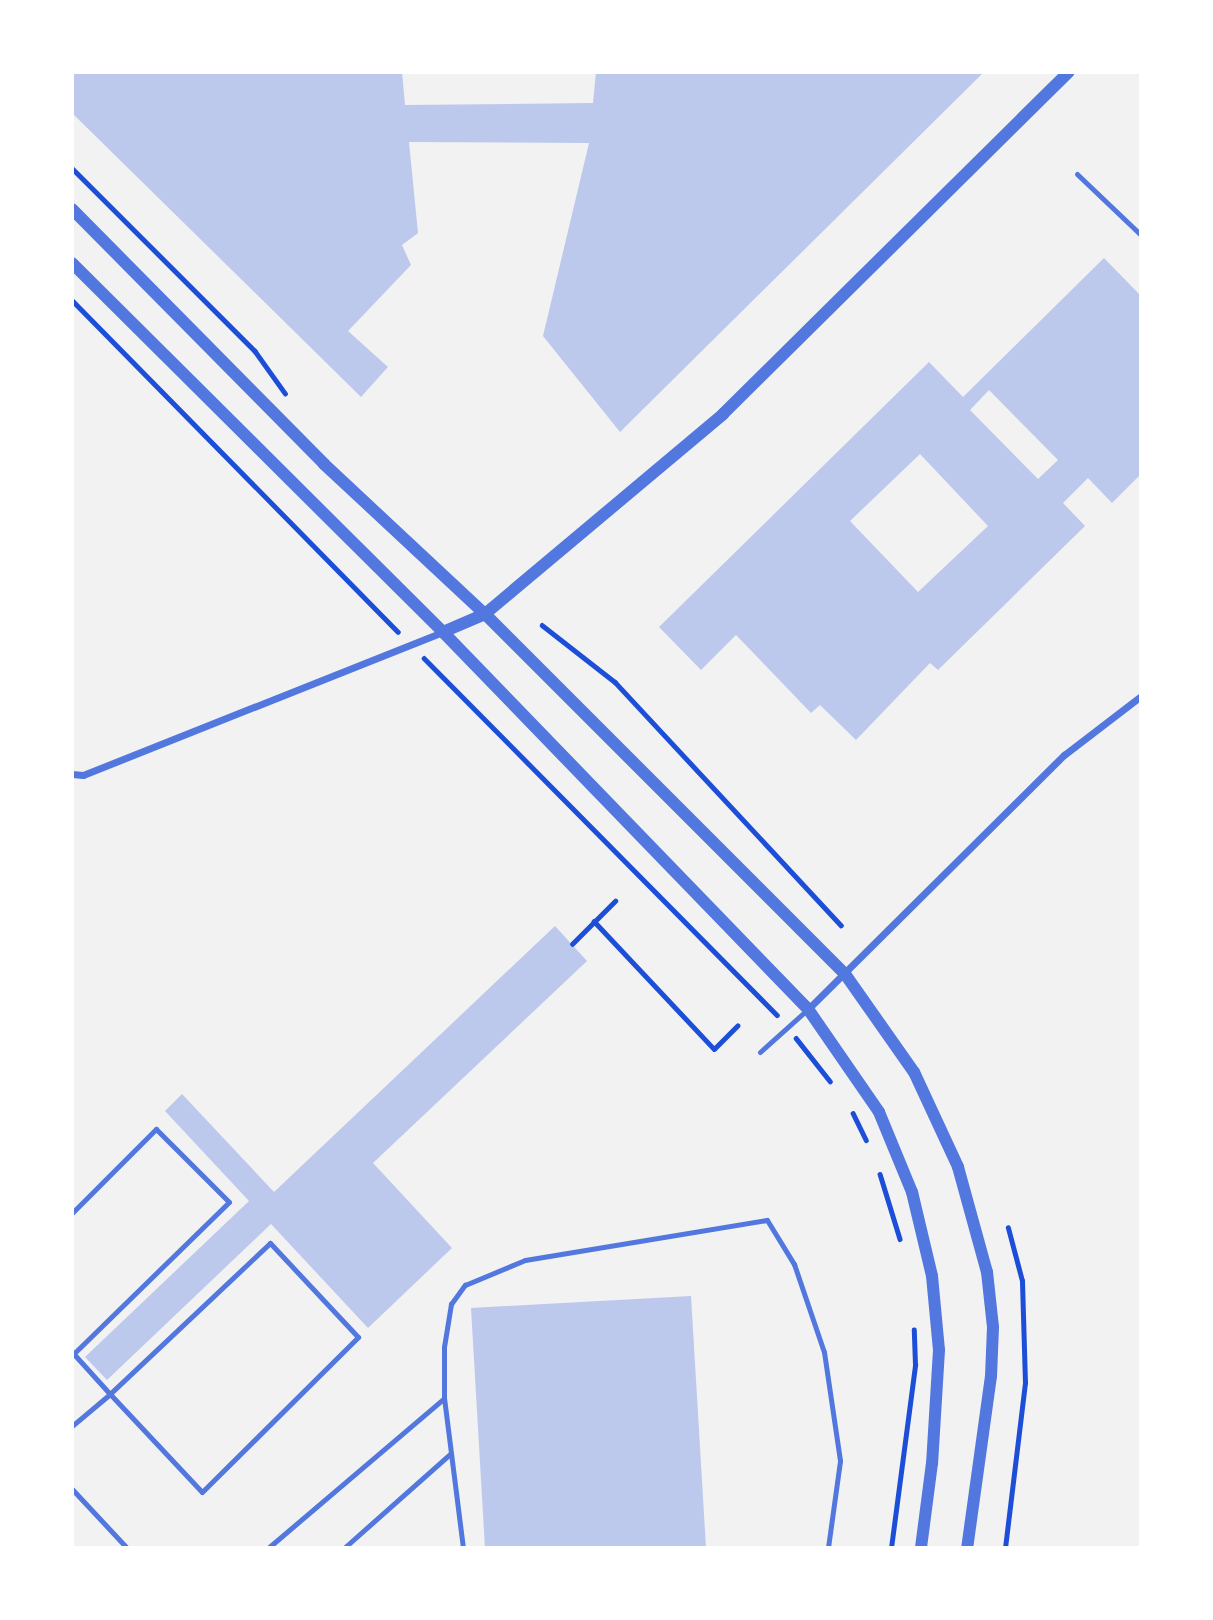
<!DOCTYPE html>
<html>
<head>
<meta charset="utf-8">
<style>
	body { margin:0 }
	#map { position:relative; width:1213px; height:1620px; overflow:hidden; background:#f2f2f2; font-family:Helvetica,sans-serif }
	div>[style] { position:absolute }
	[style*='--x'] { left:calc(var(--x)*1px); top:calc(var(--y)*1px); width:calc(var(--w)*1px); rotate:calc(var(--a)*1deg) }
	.building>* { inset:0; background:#bdc9ec }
	.path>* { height:4.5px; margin:-2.25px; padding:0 2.25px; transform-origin:2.25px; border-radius:2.25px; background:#1d4ed8 }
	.service>* { height:5px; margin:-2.5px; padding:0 2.5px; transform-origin:2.5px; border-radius:2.5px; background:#5277de }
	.minor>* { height:7px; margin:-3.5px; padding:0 3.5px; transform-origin:3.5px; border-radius:3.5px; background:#5277de }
	.tertiary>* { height:12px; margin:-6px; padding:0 6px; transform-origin:6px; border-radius:6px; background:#5277de }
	span { translate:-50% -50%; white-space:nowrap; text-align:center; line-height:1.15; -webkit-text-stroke:7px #fff; paint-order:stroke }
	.frame { position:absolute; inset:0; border:74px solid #fff; pointer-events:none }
</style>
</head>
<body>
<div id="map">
	<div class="building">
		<i style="clip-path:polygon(72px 72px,402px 72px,405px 105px,593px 103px,596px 72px,984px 72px,620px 432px,543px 336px,589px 143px,409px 142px,418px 233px,402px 245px,411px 265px,348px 331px,388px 367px,361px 397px,72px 113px)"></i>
		<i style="clip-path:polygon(evenodd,1104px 258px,1141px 296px,1141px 474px,1112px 503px,1088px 478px,1063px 503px,1085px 526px,938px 670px,930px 663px,856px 740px,820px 705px,811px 713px,736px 635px,701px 670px,659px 627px,929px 362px,963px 397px,1104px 258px,989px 390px,1058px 460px,1038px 479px,970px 410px,989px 390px,1104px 258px,920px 454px,988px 526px,918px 592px,850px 521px,920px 454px)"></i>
		<i style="clip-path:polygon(555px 926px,587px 961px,373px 1163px,452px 1248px,368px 1328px,271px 1224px,107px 1380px,85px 1357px,249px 1201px,165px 1111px,182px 1094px,274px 1192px)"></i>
		<i style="clip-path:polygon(691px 1296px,706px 1548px,485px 1548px,471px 1308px)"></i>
	</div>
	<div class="path">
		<i style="--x:72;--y:168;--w:259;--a:45"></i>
		<i style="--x:255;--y:351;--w:52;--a:54.5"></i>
		<i style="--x:72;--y:300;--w:465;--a:45.5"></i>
		<i style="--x:542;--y:625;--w:93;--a:38"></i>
		<i style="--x:615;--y:682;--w:332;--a:47.1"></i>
		<i style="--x:424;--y:658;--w:502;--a:45.32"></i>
		<i style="--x:594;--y:921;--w:175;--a:46.8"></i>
		<i style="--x:714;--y:1049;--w:33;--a:-45"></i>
		<i style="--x:572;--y:944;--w:61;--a:-45"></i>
		<i style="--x:796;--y:1038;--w:55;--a:51.7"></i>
		<i style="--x:853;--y:1113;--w:30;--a:64"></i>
		<i style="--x:880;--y:1174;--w:68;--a:72.9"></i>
		<i style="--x:891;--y:1548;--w:185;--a:-82.5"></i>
		<i style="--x:915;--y:1365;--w:35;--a:-92"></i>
		<i style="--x:1005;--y:1548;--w:166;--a:-83.1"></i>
		<i style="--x:1025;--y:1383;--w:102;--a:-91.7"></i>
		<i style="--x:1022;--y:1281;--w:55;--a:-104.8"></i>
	</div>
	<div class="service">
		<i style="--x:1077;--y:174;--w:88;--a:43.6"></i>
		<i style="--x:760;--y:1052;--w:64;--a:-41.9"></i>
		<i style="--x:72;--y:1213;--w:119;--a:-45"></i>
		<i style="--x:156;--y:1129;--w:103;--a:45"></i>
		<i style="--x:229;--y:1202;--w:219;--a:135.7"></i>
		<i style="--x:72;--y:1352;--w:57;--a:47.9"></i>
		<i style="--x:110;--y:1394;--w:134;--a:46.8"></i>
		<i style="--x:202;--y:1492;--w:220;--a:-44.8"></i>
		<i style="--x:358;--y:1337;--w:129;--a:-133.1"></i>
		<i style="--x:270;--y:1243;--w:220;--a:136.7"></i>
		<i style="--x:110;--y:1394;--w:50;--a:139.9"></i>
		<i style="--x:72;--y:1489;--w:81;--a:47"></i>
		<i style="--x:268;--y:1548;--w:231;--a:-40.4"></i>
		<i style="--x:344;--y:1548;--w:143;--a:-41.6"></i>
		<i style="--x:463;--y:1548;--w:152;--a:-97.2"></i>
		<i style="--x:444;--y:1397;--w:50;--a:-90"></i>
		<i style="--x:444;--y:1347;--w:44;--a:-80.8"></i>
		<i style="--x:451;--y:1304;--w:24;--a:-54"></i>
		<i style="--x:465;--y:1285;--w:65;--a:-22.6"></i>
		<i style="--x:525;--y:1260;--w:245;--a:-9.4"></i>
		<i style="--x:767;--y:1220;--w:52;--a:58.5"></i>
		<i style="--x:794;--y:1264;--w:93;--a:71.2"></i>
		<i style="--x:824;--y:1352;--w:110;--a:81.6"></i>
		<i style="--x:840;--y:1461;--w:88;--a:97.9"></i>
	</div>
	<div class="minor">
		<i style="--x:72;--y:774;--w:11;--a:5"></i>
		<i style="--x:83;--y:775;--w:387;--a:-21.7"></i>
		<i style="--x:808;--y:1009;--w:361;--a:-44.8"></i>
		<i style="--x:1064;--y:755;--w:97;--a:-37.5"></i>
	</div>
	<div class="tertiary">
		<i style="--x:72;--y:209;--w:359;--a:45.3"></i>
		<i style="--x:324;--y:464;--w:220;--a:43"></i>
		<i style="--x:485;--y:614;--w:509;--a:45"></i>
		<i style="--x:845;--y:974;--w:120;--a:54.9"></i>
		<i style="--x:914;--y:1072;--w:105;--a:65.1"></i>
		<i style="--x:958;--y:1167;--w:109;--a:74.6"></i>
		<i style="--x:987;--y:1272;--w:55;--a:83.8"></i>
		<i style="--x:993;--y:1327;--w:49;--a:92.3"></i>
		<i style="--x:991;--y:1376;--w:174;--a:97.9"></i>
		<i style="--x:72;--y:263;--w:523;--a:44.85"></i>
		<i style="--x:443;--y:632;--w:525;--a:45.93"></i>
		<i style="--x:808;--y:1009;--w:125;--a:55.4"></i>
		<i style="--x:879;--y:1112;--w:87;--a:67.6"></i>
		<i style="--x:912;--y:1192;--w:86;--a:76.6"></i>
		<i style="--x:932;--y:1276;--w:74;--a:84.6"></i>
		<i style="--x:939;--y:1350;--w:113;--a:93.5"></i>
		<i style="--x:932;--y:1463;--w:86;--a:97.4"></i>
		<i style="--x:443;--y:632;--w:46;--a:-23.2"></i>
		<i style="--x:485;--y:614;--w:311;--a:-40"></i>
		<i style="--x:723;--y:414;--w:486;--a:-44.7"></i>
	</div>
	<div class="frame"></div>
</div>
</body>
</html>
